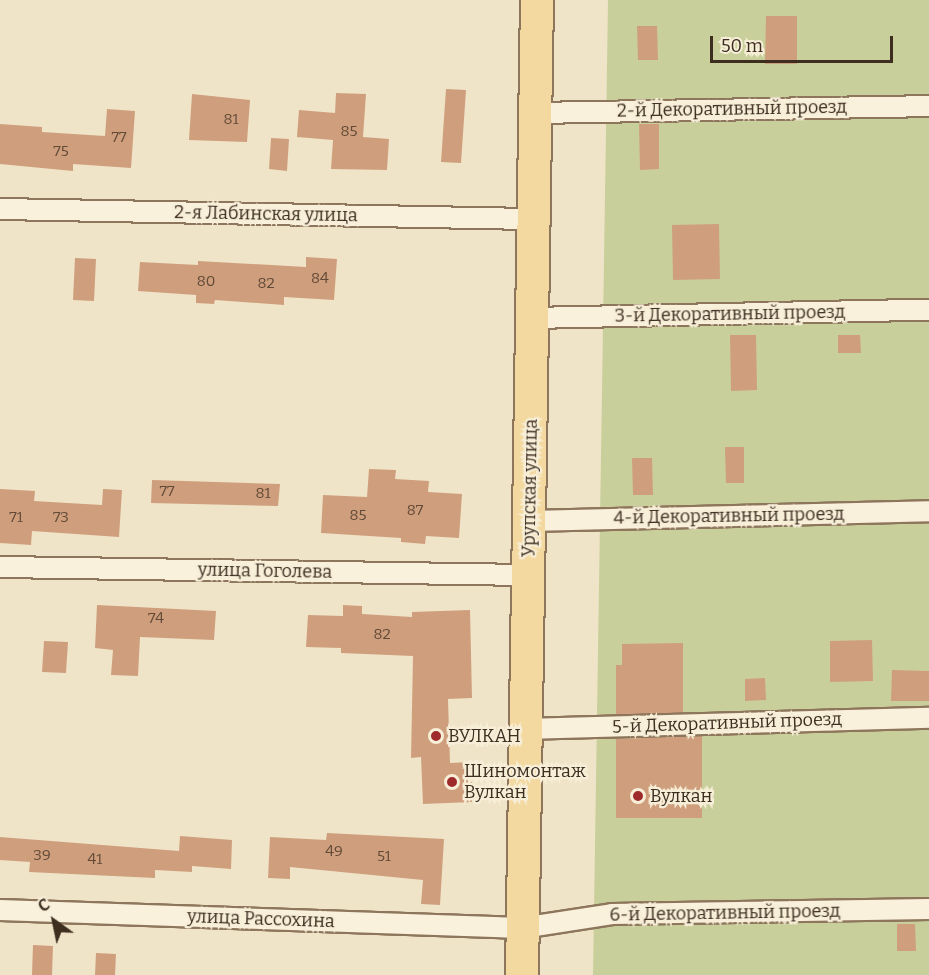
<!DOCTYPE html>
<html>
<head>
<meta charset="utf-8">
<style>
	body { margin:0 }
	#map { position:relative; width:929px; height:975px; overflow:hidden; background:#f0e4c8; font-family:Bitter,serif }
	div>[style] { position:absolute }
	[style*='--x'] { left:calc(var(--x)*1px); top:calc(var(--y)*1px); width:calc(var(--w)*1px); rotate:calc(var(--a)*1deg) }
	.green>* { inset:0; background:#c9cf9b }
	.building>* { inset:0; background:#cf9f7d }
	.roads { filter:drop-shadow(2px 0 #8d765c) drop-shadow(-2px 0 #8d765c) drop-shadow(0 2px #8d765c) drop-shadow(0 -2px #8d765c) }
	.street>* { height:20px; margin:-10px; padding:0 10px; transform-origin:10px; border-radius:10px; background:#faf1dc }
	.primary>* { height:32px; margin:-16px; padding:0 16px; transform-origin:16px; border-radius:16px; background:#f3d9a0 }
	.dots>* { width:16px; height:16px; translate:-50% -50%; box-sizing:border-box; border:3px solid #f7eed8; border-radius:50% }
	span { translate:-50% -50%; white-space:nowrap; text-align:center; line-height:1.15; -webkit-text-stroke:4.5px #f7eed8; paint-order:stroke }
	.number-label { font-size:15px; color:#624a37 }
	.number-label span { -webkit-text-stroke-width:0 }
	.street-label { font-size:18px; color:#3d2e20 }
	.poi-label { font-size:18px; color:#3d2e20 }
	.left { translate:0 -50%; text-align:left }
	.north { position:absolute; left:24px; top:891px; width:60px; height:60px; -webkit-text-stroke:4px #f7eed8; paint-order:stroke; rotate:327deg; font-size:16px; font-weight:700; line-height:24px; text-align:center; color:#3d2e20 }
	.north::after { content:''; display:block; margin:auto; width:21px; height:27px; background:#3d2e20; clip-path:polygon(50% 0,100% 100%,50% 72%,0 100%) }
	.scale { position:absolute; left:710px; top:36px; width:183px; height:27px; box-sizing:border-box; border:3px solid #3d2e20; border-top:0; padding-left:8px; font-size:18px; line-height:21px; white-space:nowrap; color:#3d2e20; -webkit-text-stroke:4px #f7eed8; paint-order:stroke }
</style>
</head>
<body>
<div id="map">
	<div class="green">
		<i style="clip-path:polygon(608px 0,929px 0,929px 975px,593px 975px)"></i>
	</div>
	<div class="building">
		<i style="clip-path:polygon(766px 16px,797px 16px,797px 64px,765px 64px)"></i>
		<i style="clip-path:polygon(637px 26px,657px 26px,658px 60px,638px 60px)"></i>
		<i style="clip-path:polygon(446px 89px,466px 90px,461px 163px,441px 162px)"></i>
		<i style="clip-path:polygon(336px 93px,366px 94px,363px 137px,389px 139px,387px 170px,331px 169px,333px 140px,297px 137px,299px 110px,335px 113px)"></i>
		<i style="clip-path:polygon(192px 94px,250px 100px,247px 142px,189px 140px)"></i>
		<i style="clip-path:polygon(107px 109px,135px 111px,131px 168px,73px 164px,73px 171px,0 164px,0 124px,42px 127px,42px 132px,105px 136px)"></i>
		<i style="clip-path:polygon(639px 124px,659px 124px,659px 169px,640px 170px)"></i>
		<i style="clip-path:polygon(271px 138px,289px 139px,287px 171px,269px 169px)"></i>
		<i style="clip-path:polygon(719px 224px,720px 279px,673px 280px,672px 225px)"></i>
		<i style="clip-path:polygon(306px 257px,337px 259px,334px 300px,284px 297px,284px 305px,215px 300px,214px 304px,196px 303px,196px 295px,138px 291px,140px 262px,198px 265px,198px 261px,306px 267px)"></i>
		<i style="clip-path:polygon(75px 258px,96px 259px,94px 301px,73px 300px)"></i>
		<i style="clip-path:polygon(730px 335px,756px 335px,757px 390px,731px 391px)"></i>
		<i style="clip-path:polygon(838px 335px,860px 335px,861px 353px,838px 353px)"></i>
		<i style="clip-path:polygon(725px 447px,744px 447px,744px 483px,726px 483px)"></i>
		<i style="clip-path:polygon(632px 458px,652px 458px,653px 495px,633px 495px)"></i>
		<i style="clip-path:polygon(369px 469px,396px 470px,395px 479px,429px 481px,428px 492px,462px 494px,459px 538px,426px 536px,425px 544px,401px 542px,401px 538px,321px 533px,323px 495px,367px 497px)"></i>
		<i style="clip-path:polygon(152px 480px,280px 484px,278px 506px,151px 503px)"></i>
		<i style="clip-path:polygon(0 489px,35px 491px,34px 501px,102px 505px,103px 489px,122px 490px,119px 537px,32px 531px,31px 545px,0 543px)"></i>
		<i style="clip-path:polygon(97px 605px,216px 611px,214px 640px,140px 637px,138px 676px,111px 675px,113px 650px,95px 648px)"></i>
		<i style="clip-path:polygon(343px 605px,362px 606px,362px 614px,412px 617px,412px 612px,470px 610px,472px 698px,448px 699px,450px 763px,471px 762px,472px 802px,423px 804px,421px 757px,411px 758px,413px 656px,341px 653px,341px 648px,306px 647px,308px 615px,343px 616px)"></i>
		<i style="clip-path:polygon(872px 640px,873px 681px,830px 682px,830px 641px)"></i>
		<i style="clip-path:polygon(44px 641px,68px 642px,66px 673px,42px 672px)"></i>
		<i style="clip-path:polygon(683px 643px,683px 713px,616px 715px,616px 665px,622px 665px,622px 644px)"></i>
		<i style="clip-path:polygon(892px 670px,929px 671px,929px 701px,891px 701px)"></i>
		<i style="clip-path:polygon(765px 678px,766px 700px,745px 701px,745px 679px)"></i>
		<i style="clip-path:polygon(702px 736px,702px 818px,616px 818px,616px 739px)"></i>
		<i style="clip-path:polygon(327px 833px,444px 839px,440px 905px,421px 904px,423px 880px,290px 867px,290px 879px,268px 878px,270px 837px,326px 840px)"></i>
		<i style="clip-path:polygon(180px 836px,232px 840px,231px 869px,192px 866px,192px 872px,155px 870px,155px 878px,29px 872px,30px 862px,0 860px,0 837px,179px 851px)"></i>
		<i style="clip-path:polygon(897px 924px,915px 924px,916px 951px,897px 951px)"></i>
		<i style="clip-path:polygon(33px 945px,53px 946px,52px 975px,32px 975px)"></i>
		<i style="clip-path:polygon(96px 953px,116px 954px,115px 975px,95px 975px)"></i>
	</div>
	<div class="roads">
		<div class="street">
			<i style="--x:534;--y:113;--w:395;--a:-1"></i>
			<i style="--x:0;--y:209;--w:532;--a:1.08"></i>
			<i style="--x:531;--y:318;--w:398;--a:-1.2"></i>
			<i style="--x:530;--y:521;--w:399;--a:-1.4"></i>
			<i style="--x:0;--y:567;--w:529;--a:0.87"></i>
			<i style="--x:525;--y:729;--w:404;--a:-1.6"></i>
			<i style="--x:0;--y:910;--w:522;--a:1.97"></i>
			<i style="--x:522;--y:928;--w:91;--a:-8.8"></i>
			<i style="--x:612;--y:914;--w:317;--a:-0.9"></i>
		</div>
		<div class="primary">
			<i style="--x:522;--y:975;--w:975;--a:-89.12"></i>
		</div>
	</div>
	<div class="dots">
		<i style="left:436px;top:736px;background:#9e2a2b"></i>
		<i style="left:452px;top:782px;background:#9e2a2b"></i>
		<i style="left:638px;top:796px;background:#9e2a2b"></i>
	</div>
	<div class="number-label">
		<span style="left:231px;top:120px">81</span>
		<span style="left:349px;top:132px">85</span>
		<span style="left:119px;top:138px">77</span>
		<span style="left:61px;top:152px">75</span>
		<span style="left:320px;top:279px">84</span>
		<span style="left:206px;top:282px">80</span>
		<span style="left:266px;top:284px">82</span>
		<span style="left:167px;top:492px">77</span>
		<span style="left:263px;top:494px">81</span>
		<span style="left:415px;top:511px">87</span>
		<span style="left:358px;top:516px">85</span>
		<span style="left:16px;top:518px">71</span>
		<span style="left:61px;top:518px">73</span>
		<span style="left:156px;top:619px">74</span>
		<span style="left:382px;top:635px">82</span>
		<span style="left:334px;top:852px">49</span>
		<span style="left:42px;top:856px">39</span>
		<span style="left:384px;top:857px">51</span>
		<span style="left:95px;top:860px">41</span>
	</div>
	<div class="street-label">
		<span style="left:732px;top:109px;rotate:-1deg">2-й Декоративный проезд</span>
		<span style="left:266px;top:214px;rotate:1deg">2-я Лабинская улица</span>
		<span style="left:730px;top:314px;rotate:-1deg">3-й Декоративный проезд</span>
		<span style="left:530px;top:488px;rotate:-89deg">Урупская улица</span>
		<span style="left:729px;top:516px;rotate:-1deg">4-й Декоративный проезд</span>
		<span style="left:265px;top:571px;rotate:1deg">улица Гоголева</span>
		<span style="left:727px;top:723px;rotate:-2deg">5-й Декоративный проезд</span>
		<span style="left:725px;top:913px;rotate:-1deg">6-й Декоративный проезд</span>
		<span style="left:261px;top:919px;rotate:2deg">улица Рассохина</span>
	</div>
	<div class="poi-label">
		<span class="left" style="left:448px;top:736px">ВУЛКАН</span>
		<span class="left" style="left:464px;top:782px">Шиномонтаж<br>Вулкан</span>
		<span class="left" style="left:650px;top:796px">Вулкан</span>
	</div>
	<div class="north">С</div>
	<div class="scale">50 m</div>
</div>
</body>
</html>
